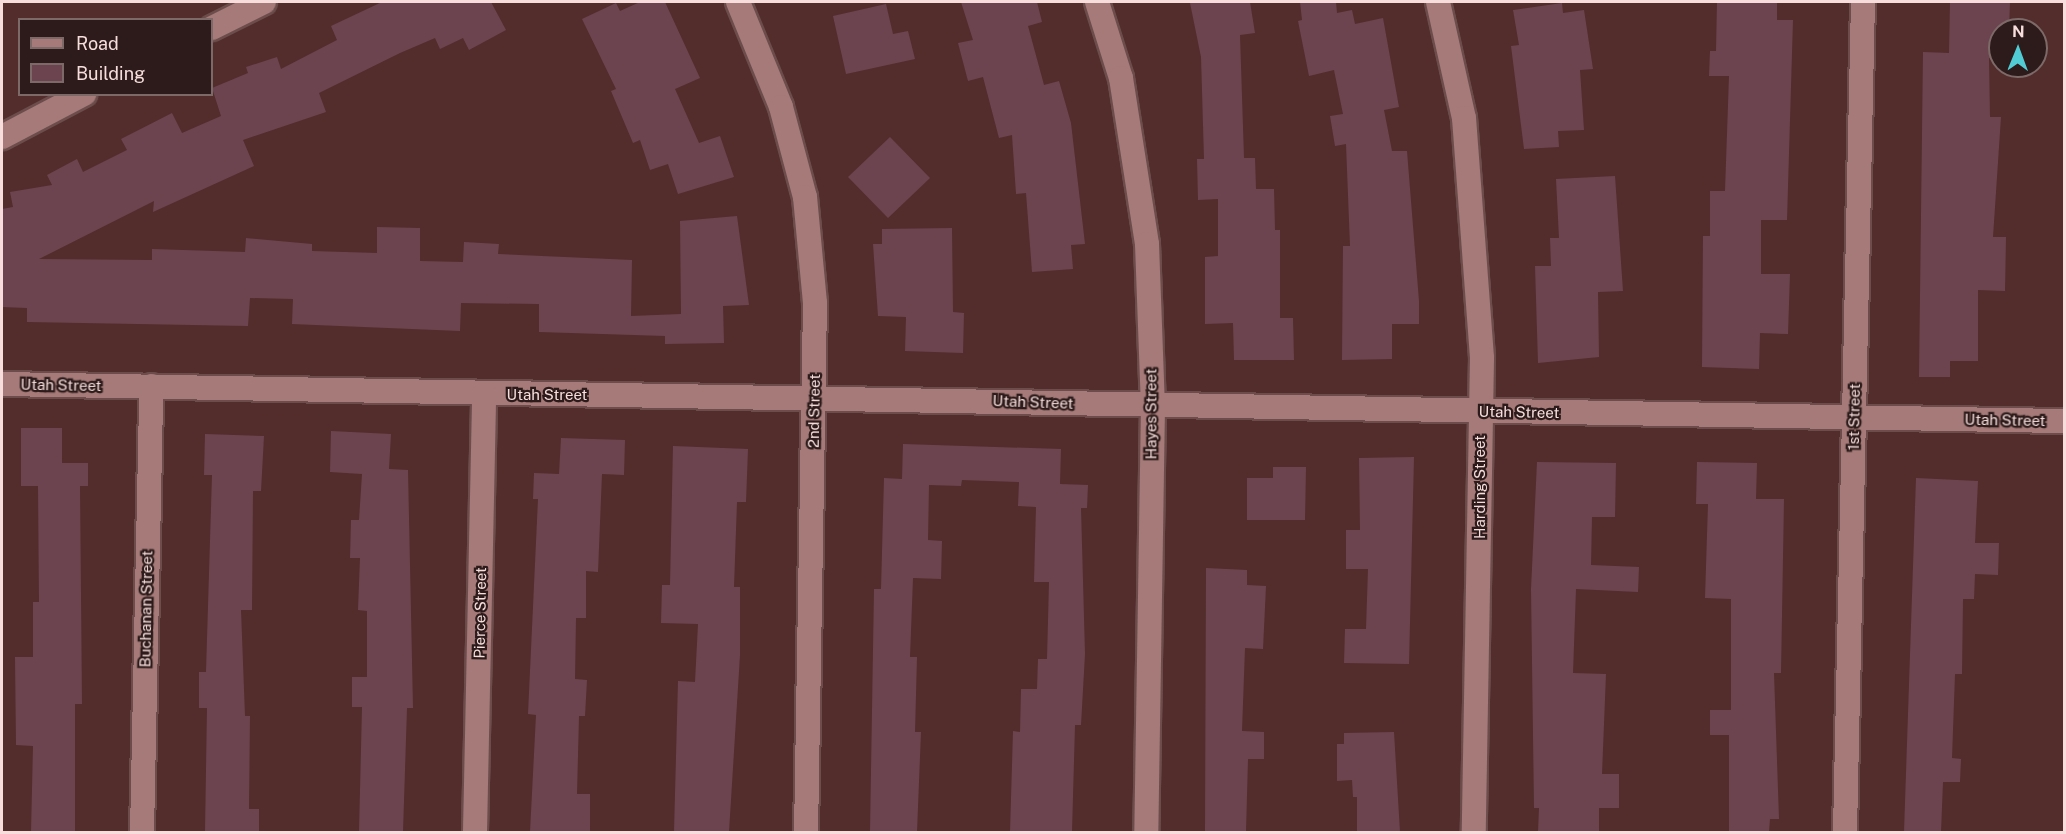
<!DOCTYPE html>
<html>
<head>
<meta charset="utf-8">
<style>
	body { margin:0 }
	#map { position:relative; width:2066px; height:834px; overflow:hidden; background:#522d2c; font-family:"Public Sans",sans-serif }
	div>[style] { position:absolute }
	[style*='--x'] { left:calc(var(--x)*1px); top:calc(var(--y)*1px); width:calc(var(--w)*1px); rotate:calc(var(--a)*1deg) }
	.building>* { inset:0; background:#6b444f }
	.roads { filter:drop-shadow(2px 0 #6c4d4c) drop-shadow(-2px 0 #6c4d4c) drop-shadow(0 2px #6c4d4c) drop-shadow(0 -2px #6c4d4c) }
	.minor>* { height:24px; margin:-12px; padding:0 12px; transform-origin:12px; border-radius:12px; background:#a57a78 }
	span { translate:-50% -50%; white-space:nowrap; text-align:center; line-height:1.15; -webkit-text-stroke:4.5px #2c1b1a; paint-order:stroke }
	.street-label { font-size:15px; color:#f7dedd }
	.frame { position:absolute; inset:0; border:3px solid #f7dedd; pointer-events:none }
	.legend { position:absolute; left:18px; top:18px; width:195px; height:78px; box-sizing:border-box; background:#2c1b1a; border:2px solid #7d6968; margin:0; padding:8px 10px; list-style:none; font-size:18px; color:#f7dedd }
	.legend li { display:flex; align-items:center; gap:12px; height:30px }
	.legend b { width:30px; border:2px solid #7d6968 }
	.north { position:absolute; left:1988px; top:18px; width:60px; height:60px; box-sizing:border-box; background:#2c1b1a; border:2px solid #7d6968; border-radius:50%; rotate:1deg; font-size:16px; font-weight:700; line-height:24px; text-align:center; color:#f7dedd }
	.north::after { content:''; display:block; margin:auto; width:21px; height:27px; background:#51ccd4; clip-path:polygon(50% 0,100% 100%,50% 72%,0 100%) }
</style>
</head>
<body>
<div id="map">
	<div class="building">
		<i style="clip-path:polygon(382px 2px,491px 2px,506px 30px,469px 50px,463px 38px,440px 49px,435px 38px,400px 53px,319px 93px,326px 112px,243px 140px,254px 166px,153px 212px,154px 201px,39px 259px,152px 260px,152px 249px,245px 252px,246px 238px,312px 244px,312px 251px,377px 253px,377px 227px,420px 228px,420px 261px,463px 262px,464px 242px,499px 244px,498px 254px,632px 260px,631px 316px,681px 314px,680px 221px,737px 216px,749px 305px,723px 306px,724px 343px,665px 344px,665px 336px,539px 332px,539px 304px,461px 303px,460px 331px,292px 324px,293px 299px,250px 298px,248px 326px,27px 322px,27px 308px,2px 307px,2px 209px,13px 207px,10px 192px,52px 185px,47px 175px,77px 159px,83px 172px,127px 150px,121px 139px,172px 113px,182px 133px,221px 116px,212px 88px,248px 73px,246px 67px,277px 57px,281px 69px,337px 40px,331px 26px)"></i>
		<i style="clip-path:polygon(640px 2px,665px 2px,700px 78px,675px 89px,699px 143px,720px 136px,734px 177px,678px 194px,668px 164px,650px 170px,640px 140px,633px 143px,611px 91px,616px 89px,582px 19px,616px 3px,620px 11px)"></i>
		<i style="clip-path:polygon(961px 2px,1037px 2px,1042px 22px,1028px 26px,1044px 85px,1059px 81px,1071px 123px,1085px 244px,1071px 245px,1073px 269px,1032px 272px,1026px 193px,1016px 194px,1012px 135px,999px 138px,983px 77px,968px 81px,958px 43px,973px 40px)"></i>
		<i style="clip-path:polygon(1250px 2px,1255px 33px,1240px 35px,1244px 158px,1255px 158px,1256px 189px,1274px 189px,1275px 230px,1280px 230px,1280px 318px,1293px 318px,1294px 360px,1234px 360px,1233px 323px,1205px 324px,1205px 257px,1218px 256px,1218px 199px,1198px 200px,1197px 159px,1204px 159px,1201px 57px,1190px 3px)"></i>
		<i style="clip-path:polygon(1300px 2px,1336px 2px,1337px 13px,1352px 10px,1355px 24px,1383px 18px,1399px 107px,1384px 110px,1392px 151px,1407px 151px,1419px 301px,1419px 324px,1392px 324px,1392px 359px,1342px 360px,1343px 246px,1350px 246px,1346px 144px,1335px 146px,1330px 116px,1343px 114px,1334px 70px,1309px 76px,1298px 21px,1302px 20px)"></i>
		<i style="clip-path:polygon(1717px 2px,1777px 2px,1777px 20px,1793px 20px,1787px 220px,1761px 220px,1761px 274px,1790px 274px,1788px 334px,1760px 333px,1759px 369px,1702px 367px,1703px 236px,1710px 236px,1710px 191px,1725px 191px,1729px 76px,1709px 76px,1710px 51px,1716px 51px)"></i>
		<i style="clip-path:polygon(1950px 2px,2010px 2px,2009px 30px,2000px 30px,2000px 59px,1989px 58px,1990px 117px,2001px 117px,1993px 237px,2006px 237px,2005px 291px,1978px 290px,1978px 361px,1950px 361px,1950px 377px,1919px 377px,1923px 52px,1949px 53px)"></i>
		<i style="clip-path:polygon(1562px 3px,1563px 13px,1584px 10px,1593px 69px,1580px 70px,1584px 130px,1558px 131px,1559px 147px,1524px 149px,1511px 46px,1519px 45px,1513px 10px)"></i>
		<i style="clip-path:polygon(886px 4px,893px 34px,908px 31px,915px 59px,846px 74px,833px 16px)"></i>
		<i style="clip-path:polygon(890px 137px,930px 178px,888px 218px,848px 177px)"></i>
		<i style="clip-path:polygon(1615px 176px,1623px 291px,1598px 292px,1599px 357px,1538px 363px,1535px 266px,1551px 266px,1550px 238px,1559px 238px,1556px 179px)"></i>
		<i style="clip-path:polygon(952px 228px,953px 312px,964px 313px,963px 353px,905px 351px,906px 317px,878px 316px,873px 244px,882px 244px,882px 229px)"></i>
		<i style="clip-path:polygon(21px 428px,62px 428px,62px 463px,88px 463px,88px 486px,80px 486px,82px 704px,75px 704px,75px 832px,31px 832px,33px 746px,16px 745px,15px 657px,33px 657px,33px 602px,39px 602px,38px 486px,21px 486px)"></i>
		<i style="clip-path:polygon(331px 431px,391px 434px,389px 469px,408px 470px,413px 708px,407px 708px,403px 832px,359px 832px,362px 707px,352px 707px,352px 677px,367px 677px,367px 611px,358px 610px,360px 558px,350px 558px,351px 520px,359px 520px,362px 474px,330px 472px)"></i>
		<i style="clip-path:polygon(205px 434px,264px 436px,261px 491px,253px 491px,252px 610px,241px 610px,245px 716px,250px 716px,249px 809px,259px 809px,259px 832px,205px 832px,207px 708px,199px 708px,199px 672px,206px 672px,212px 475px,204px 475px)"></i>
		<i style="clip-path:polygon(561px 438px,625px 440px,624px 475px,602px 474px,598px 572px,586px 571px,586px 618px,576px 618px,575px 679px,587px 680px,585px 716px,579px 716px,577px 794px,590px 794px,590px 832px,530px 832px,536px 715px,528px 714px,538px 499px,533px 499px,534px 473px,559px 474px)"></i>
		<i style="clip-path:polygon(903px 444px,1061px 449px,1060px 484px,1088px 485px,1087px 508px,1081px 508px,1085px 654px,1081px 725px,1075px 725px,1072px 832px,1010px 832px,1013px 731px,1020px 732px,1021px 689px,1037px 689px,1038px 659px,1047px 659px,1049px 582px,1034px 582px,1036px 507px,1018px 506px,1019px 482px,962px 480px,961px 486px,929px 485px,928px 540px,942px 541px,941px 579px,913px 578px,910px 657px,917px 657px,915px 732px,921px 732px,917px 832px,870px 832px,874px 589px,881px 589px,884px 478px,902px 479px)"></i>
		<i style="clip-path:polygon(673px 446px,748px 449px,746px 502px,737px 502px,734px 587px,740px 587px,740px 655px,729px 832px,674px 832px,678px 681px,695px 682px,698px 624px,661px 623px,662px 585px,670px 585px)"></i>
		<i style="clip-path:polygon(1414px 457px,1409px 664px,1344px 663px,1345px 629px,1366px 629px,1368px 569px,1346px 569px,1346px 530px,1360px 530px,1359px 458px)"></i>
		<i style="clip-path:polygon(1537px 462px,1616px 463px,1615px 517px,1592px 517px,1591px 565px,1639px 567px,1638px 592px,1576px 589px,1573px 673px,1606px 674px,1602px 774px,1619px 774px,1619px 808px,1599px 808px,1599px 832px,1538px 832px,1539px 808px,1534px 808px,1531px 589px)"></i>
		<i style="clip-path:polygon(1697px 462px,1757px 463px,1756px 499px,1784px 499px,1781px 673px,1774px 673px,1779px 819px,1770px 819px,1769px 832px,1729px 832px,1729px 735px,1710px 735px,1710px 710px,1731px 710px,1731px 599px,1705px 598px,1708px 504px,1696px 504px)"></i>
		<i style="clip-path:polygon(1273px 467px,1306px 467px,1305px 520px,1247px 520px,1247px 478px,1273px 478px)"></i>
		<i style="clip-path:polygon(1916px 478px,1978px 481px,1975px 543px,1999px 543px,1998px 575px,1975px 574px,1974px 599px,1963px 599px,1962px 674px,1955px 674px,1952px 758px,1961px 759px,1960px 782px,1943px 782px,1941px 832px,1904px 832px)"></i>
		<i style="clip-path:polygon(1206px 568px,1247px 570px,1247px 585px,1266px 586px,1263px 649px,1245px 648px,1242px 731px,1264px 732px,1264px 759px,1248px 759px,1246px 832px,1205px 832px)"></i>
		<i style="clip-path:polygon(1394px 732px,1400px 832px,1357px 832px,1357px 797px,1353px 797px,1352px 780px,1337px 781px,1337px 744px,1344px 744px,1344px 733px)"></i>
	</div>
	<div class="roads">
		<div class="minor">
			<i style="--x:738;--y:2;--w:113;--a:67.7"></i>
			<i style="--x:781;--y:107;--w:93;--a:75.1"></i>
			<i style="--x:805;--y:197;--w:106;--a:84.6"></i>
			<i style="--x:815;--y:303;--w:529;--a:90.97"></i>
			<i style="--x:1097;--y:2;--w:80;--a:72.5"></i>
			<i style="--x:1121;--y:78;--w:168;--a:81.1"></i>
			<i style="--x:1147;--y:244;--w:162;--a:87.9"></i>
			<i style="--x:1153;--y:406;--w:426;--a:90.9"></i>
			<i style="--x:1438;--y:2;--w:119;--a:77.4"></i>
			<i style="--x:1464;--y:118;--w:241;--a:85.7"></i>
			<i style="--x:1482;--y:358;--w:474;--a:91"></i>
			<i style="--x:212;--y:28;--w:58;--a:-26.6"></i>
			<i style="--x:2;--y:137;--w:93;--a:-27.7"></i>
			<i style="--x:2;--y:384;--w:2062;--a:1.03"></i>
			<i style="--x:142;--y:832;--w:446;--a:-88.8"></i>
			<i style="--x:475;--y:832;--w:438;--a:-88.8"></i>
			<i style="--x:1845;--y:832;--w:830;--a:-88.76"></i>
		</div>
	</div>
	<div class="street-label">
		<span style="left:61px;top:385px;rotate:1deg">Utah Street</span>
		<span style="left:547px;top:395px">Utah Street</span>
		<span style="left:1033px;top:402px;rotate:2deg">Utah Street</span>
		<span style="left:814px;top:411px;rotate:-89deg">2nd Street</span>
		<span style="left:1519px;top:412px;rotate:1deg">Utah Street</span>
		<span style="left:1151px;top:414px;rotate:-90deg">Hayes Street</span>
		<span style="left:1854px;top:417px;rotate:-89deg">1st Street</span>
		<span style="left:2005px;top:420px;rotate:1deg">Utah Street</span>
		<span style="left:1480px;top:487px;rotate:-90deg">Harding Street</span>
		<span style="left:146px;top:609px;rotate:-89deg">Buchanan Street</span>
		<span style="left:480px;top:613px;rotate:-89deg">Pierce Street</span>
	</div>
	<div class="frame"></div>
	<ul class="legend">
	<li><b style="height:8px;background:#a57a78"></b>Road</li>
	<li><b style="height:16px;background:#6b444f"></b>Building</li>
	</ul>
	<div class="north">N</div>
</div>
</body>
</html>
